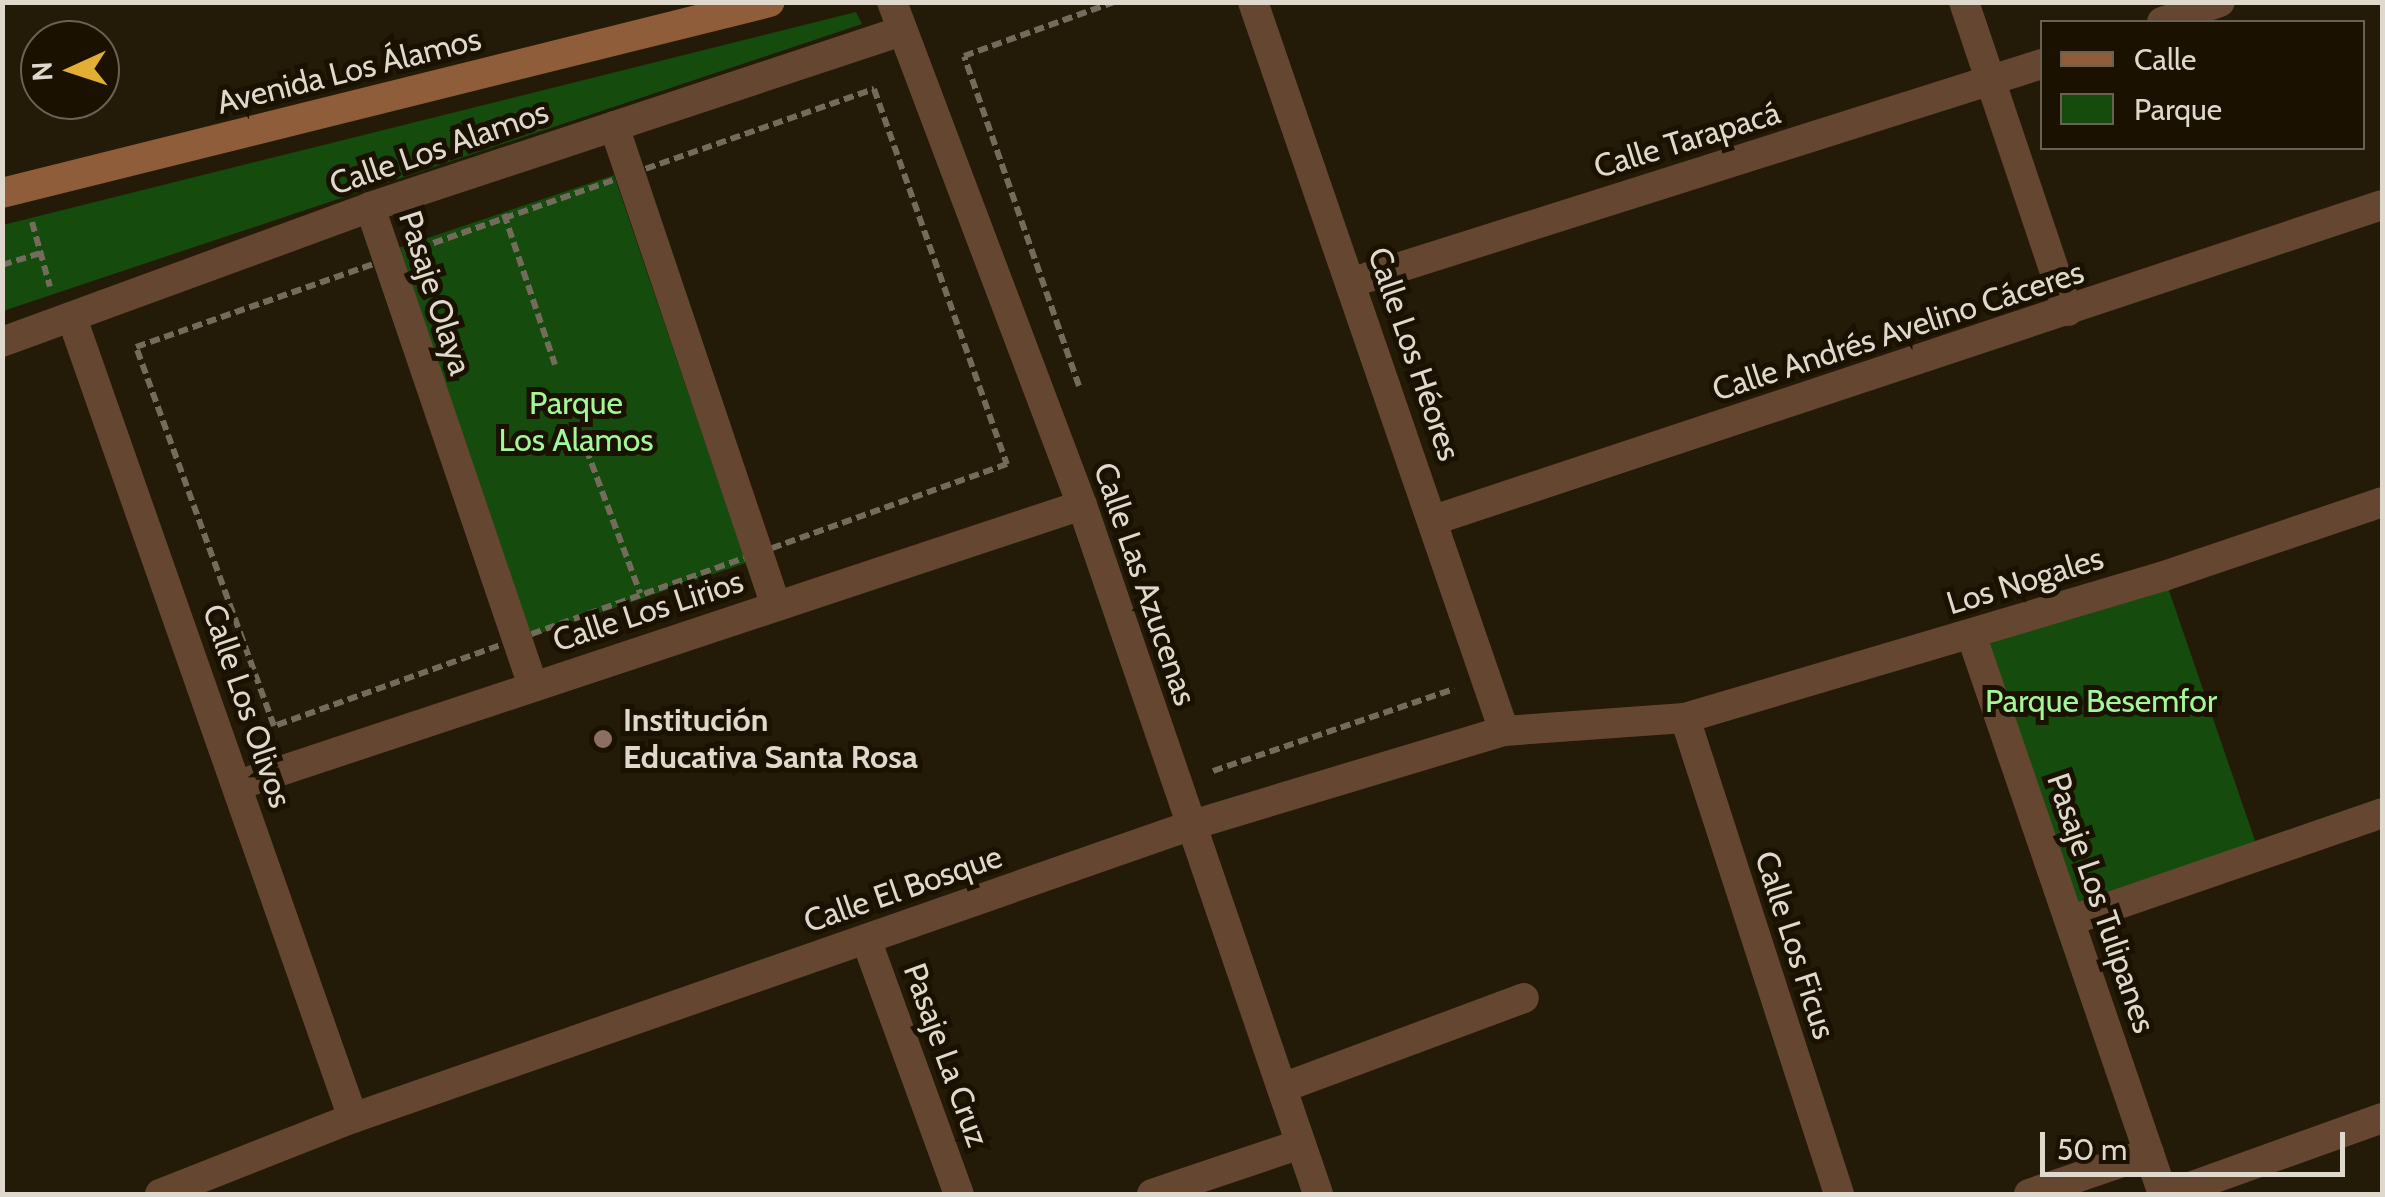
<!DOCTYPE html>
<html>
<head>
<meta charset="utf-8">
<style>
	body { margin:0 }
	#map { position:relative; width:2385px; height:1197px; overflow:hidden; background:#231a07; font-family:Cabin,sans-serif }
	div>[style] { position:absolute }
	[style*='--x'] { left:calc(var(--x)*1px); top:calc(var(--y)*1px); width:calc(var(--w)*1px); rotate:calc(var(--a)*1deg) }
	.green>* { inset:0; background:#154b0c }
	.path>* { height:6px; margin-top:-3px; transform-origin:0; background:repeating-linear-gradient(90deg,#736c5c 0 10px,transparent 0 15px) }
	.street>* { height:30px; margin:-15px; padding:0 15px; transform-origin:15px; border-radius:15px; background:#654630 }
	.secondary>* { height:30px; margin:-15px; padding:0 15px; transform-origin:15px; border-radius:15px; background:#8f5d3a }
	.dots>* { width:28px; height:28px; translate:-50% -50%; box-sizing:border-box; border:5px solid #1a1101; border-radius:50% }
	span { translate:-50% -50%; white-space:nowrap; text-align:center; line-height:1.15; -webkit-text-stroke:10px #1a1101; paint-order:stroke }
	.street-label { font-size:32px; color:#dfd9cd }
	.park-label { font-size:32px; color:#a4f797 }
	.poi-label { font-size:32px; color:#dfd9cd; font-weight:700 }
	.left { translate:0 -50%; text-align:left }
	.frame { position:absolute; inset:0; border:5px solid #dfd9cd; pointer-events:none }
	.legend { position:absolute; left:2040px; top:20px; width:325px; height:130px; box-sizing:border-box; background:#1a1101; border:2px solid #696153; margin:0; padding:12px 18px; list-style:none; font-size:30px; color:#dfd9cd }
	.legend li { display:flex; align-items:center; gap:20px; height:50px }
	.legend b { width:50px; border:2px solid #696153 }
	.north { position:absolute; left:20px; top:20px; width:100px; height:100px; box-sizing:border-box; background:#1a1101; border:2px solid #696153; border-radius:50%; rotate:267deg; font-size:28px; font-weight:700; line-height:40px; text-align:center; color:#dfd9cd }
	.north::after { content:''; display:block; margin:auto; width:35px; height:45px; background:#e2af34; clip-path:polygon(50% 0,100% 100%,50% 72%,0 100%) }
	.scale { position:absolute; left:2040px; top:1132px; width:305px; height:45px; box-sizing:border-box; border:5px solid #dfd9cd; border-top:0; padding-left:12px; font-size:30px; line-height:35px; white-space:nowrap; color:#dfd9cd; -webkit-text-stroke:8px #1a1101; paint-order:stroke }
</style>
</head>
<body>
<div id="map">
	<div class="green">
		<i style="clip-path:polygon(856px 12px,862px 24px,3px 311px,3px 225px)"></i>
		<i style="clip-path:polygon(614px 175px,746px 563px,526px 638px,395px 249px)"></i>
		<i style="clip-path:polygon(2164px 576px,2260px 855px,2072px 920px,1971px 634px)"></i>
	</div>
	<div class="path">
		<i style="--x:874;--y:89;--w:398;--a:70.5"></i>
		<i style="--x:1007;--y:464;--w:778;--a:160.33"></i>
		<i style="--x:274;--y:726;--w:403;--a:-110"></i>
		<i style="--x:136;--y:347;--w:782;--a:-19.27"></i>
		<i style="--x:504;--y:214;--w:159;--a:71.3"></i>
		<i style="--x:32;--y:222;--w:67;--a:74.5"></i>
		<i style="--x:2;--y:265;--w:41;--a:-17.1"></i>
		<i style="--x:1079;--y:386;--w:349;--a:-109.2"></i>
		<i style="--x:964;--y:56;--w:159;--a:-19.8"></i>
		<i style="--x:581;--y:435;--w:169;--a:69.5"></i>
		<i style="--x:1213;--y:771;--w:255;--a:-18.8"></i>
	</div>
	<div class="street">
		<i style="--x:892;--y:2;--w:538;--a:69.31"></i>
		<i style="--x:1082;--y:505;--w:728;--a:71.09"></i>
		<i style="--x:1253;--y:2;--w:771;--a:71"></i>
		<i style="--x:1964;--y:2;--w:326;--a:71.4"></i>
		<i style="--x:2162;--y:22;--w:61;--a:-19"></i>
		<i style="--x:614;--y:126;--w:507;--a:71.35"></i>
		<i style="--x:370;--y:207;--w:506;--a:71.21"></i>
		<i style="--x:1353;--y:282;--w:723;--a:-17.56"></i>
		<i style="--x:72;--y:318;--w:848;--a:70.65"></i>
		<i style="--x:2;--y:342;--w:392;--a:-20.1"></i>
		<i style="--x:370;--y:207;--w:560;--a:-18.31"></i>
		<i style="--x:1434;--y:520;--w:999;--a:-18.38"></i>
		<i style="--x:1971;--y:634;--w:592;--a:71.08"></i>
		<i style="--x:1685;--y:718;--w:500;--a:72.07"></i>
		<i style="--x:238;--y:785;--w:889;--a:-18.35"></i>
		<i style="--x:2072;--y:920;--w:328;--a:-19"></i>
		<i style="--x:866;--y:939;--w:271;--a:70"></i>
		<i style="--x:1282;--y:1088;--w:258;--a:-20.4"></i>
		<i style="--x:160;--y:1194;--w:207;--a:-21.5"></i>
		<i style="--x:353;--y:1118;--w:889;--a:-19.25"></i>
		<i style="--x:1192;--y:825;--w:326;--a:-16.8"></i>
		<i style="--x:1504;--y:731;--w:181;--a:-4.1"></i>
		<i style="--x:1685;--y:718;--w:500;--a:-16.5"></i>
		<i style="--x:2164;--y:576;--w:230;--a:-18.7"></i>
		<i style="--x:1152;--y:1194;--w:157;--a:-18.6"></i>
		<i style="--x:2029;--y:1194;--w:127;--a:-18.9"></i>
		<i style="--x:2170;--y:1194;--w:225;--a:-19.7"></i>
	</div>
	<div class="secondary">
		<i style="--x:2;--y:193;--w:791;--a:-13.97"></i>
	</div>
	<div class="dots">
		<i style="left:603px;top:739px;background:#8d6e63"></i>
	</div>
	<div class="street-label">
		<span style="left:349px;top:71px;rotate:-14deg">Avenida Los Álamos</span>
		<span style="left:1687px;top:140px;rotate:-17deg">Calle Tarapacá</span>
		<span style="left:439px;top:148px;rotate:-19deg">Calle Los Alamos</span>
		<span style="left:435px;top:293px;rotate:72deg">Pasaje Olaya</span>
		<span style="left:1898px;top:331px;rotate:-18deg">Calle Andrés Avelino Cáceres</span>
		<span style="left:1414px;top:354px;rotate:71deg">Calle Los Héores</span>
		<span style="left:2025px;top:581px;rotate:-17deg">Los Nogales</span>
		<span style="left:1145px;top:584px;rotate:71deg">Calle Las Azucenas</span>
		<span style="left:648px;top:611px;rotate:-18deg">Calle Los Lirios</span>
		<span style="left:247px;top:706px;rotate:71deg">Calle Los Olivos</span>
		<span style="left:903px;top:889px;rotate:-19deg">Calle El Bosque</span>
		<span style="left:2101px;top:903px;rotate:71deg">Pasaje Los Tulipanes</span>
		<span style="left:1795px;top:945px;rotate:72deg">Calle Los Ficus</span>
		<span style="left:946px;top:1055px;rotate:70deg">Pasaje La Cruz</span>
	</div>
	<div class="park-label">
		<span style="left:576px;top:422px">Parque<br>Los Alamos</span>
		<span style="left:2101px;top:701px">Parque Besemfor</span>
	</div>
	<div class="poi-label">
		<span class="left" style="left:623px;top:739px">Institución<br>Educativa Santa Rosa</span>
	</div>
	<div class="frame"></div>
	<ul class="legend">
	<li><b style="height:12px;background:#8f5d3a"></b>Calle</li>
	<li><b style="height:28px;background:#154b0c"></b>Parque</li>
	</ul>
	<div class="north">N</div>
	<div class="scale">50 m</div>
</div>
</body>
</html>
